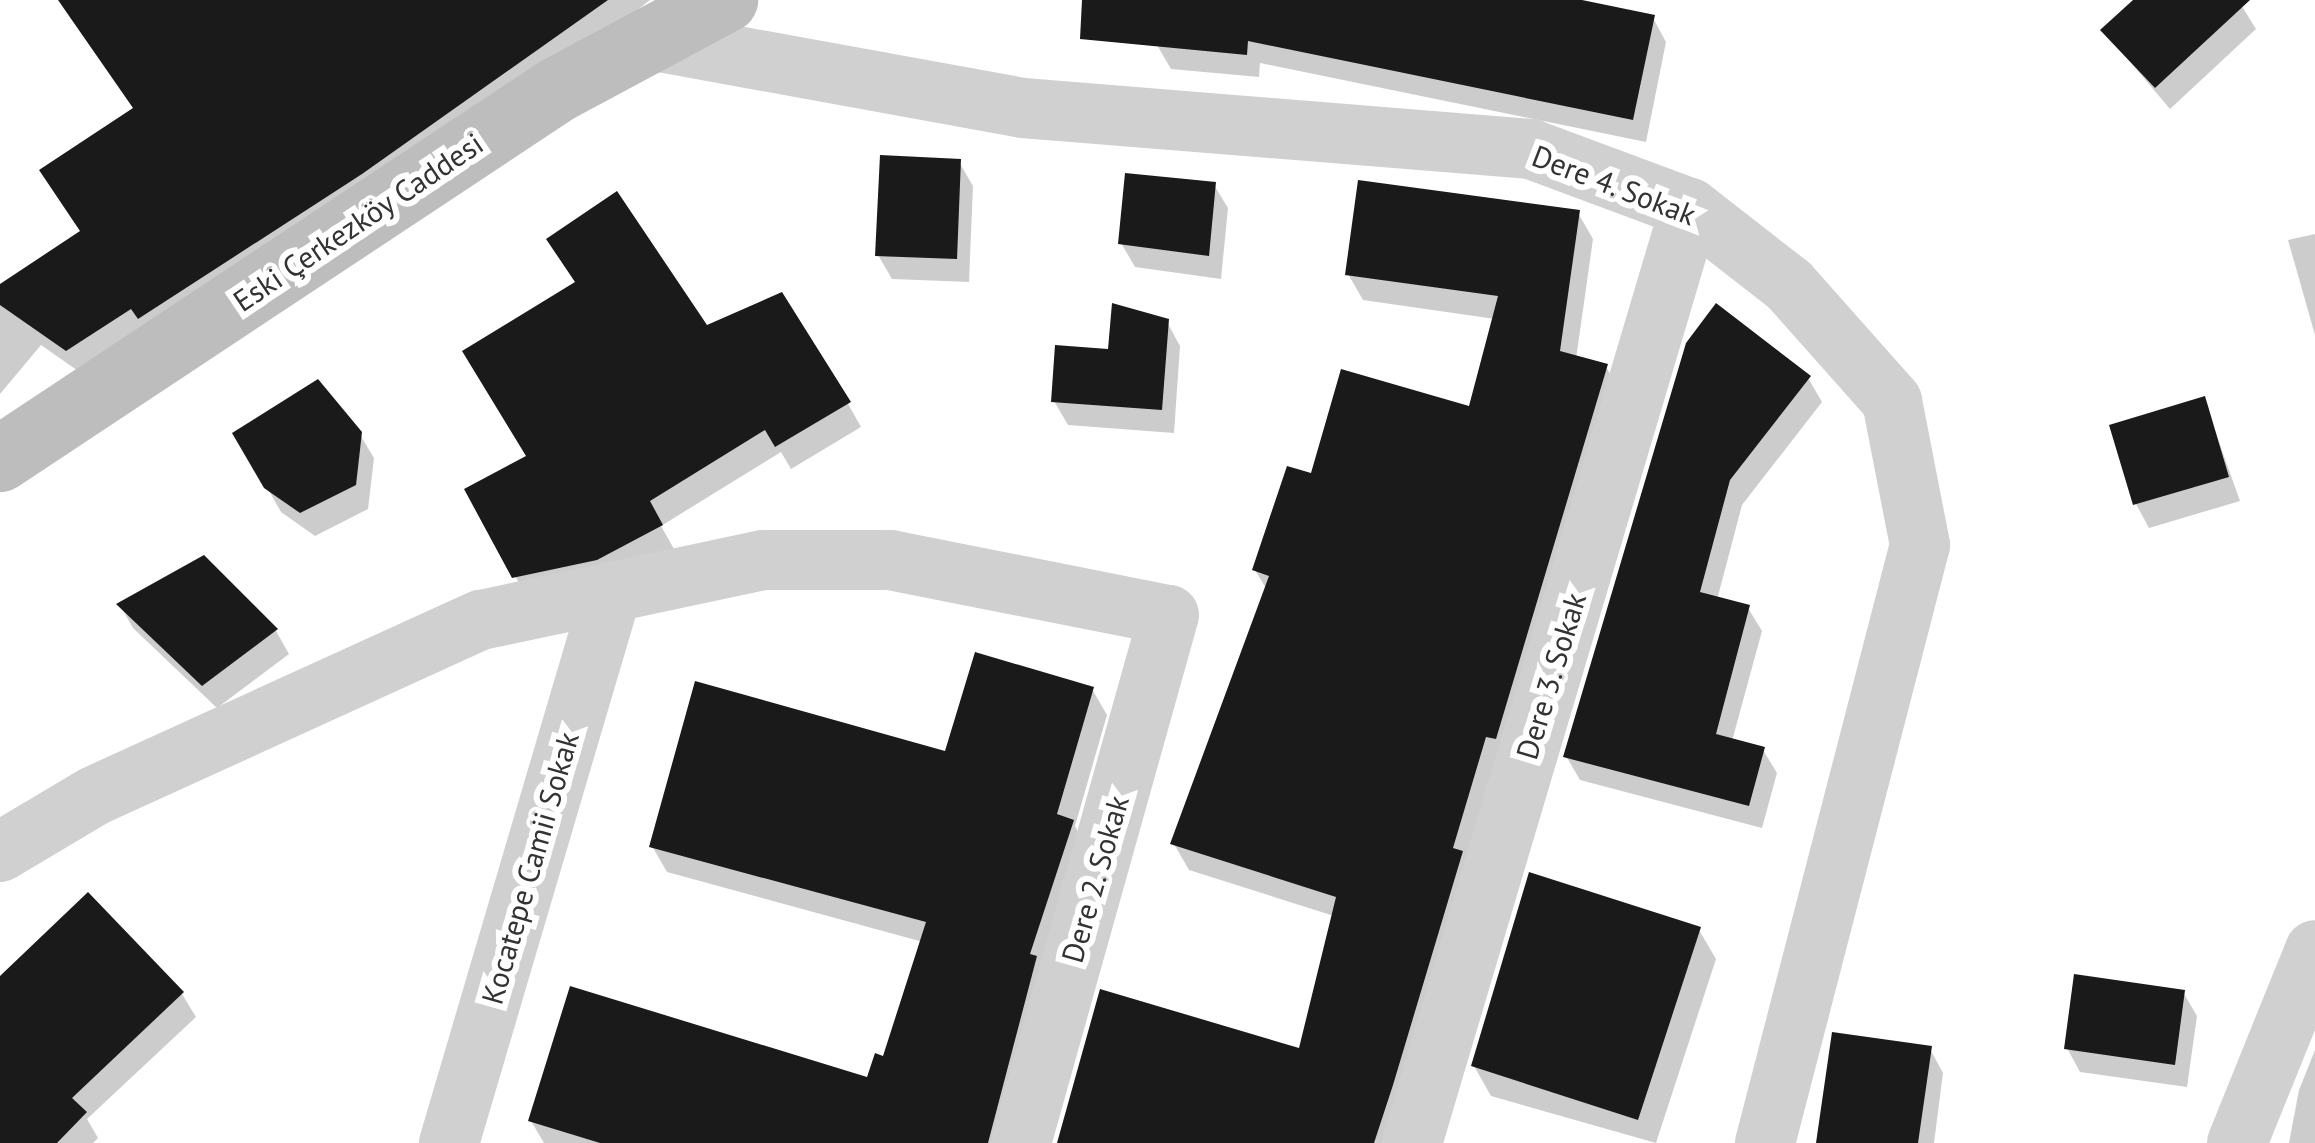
<!DOCTYPE html>
<html>
<head>
<meta charset="utf-8">
<style>
	body { margin:0 }
	#map { position:relative; width:2315px; height:1143px; overflow:hidden; background:#fff; font-family:"PT Sans",sans-serif }
	div>[style] { position:absolute }
	[style*='--x'] { left:calc(var(--x)*1px); top:calc(var(--y)*1px); width:calc(var(--w)*1px); rotate:calc(var(--a)*1deg) }
	.shadow>* { inset:0; background:#0003 }
	.building>* { inset:0; background:#1a1a1a }
	.street>* { height:60px; margin:-30px; padding:0 30px; transform-origin:30px; border-radius:30px; background:#d0d0d0 }
	.secondary>* { height:66px; margin:-33px; padding:0 33px; transform-origin:33px; border-radius:33px; background:#bdbdbd }
	span { translate:-50% -50%; white-space:nowrap; text-align:center; line-height:1.15; -webkit-text-stroke:12px #fff; paint-order:stroke }
	.street-label { font-size:30px; color:#333 }
</style>
</head>
<body>
<div id="map">
	<div class="shadow">
		<i style="clip-path:polygon(59px 0,650px 0,530px 95px,81px 373px,41px 345px,0 394px,0 288px,82px 233px,135px 110px)"></i>
		<i style="clip-path:polygon(1161px 0,1564px 0,1653px 18px,1666px 42px,1646px 142px,1260px 63px,1259px 77px,1171px 69px,1157px 45px)"></i>
		<i style="clip-path:polygon(2137px 0,2238px 0,2256px 29px,2170px 109px,2104px 31px)"></i>
		<i style="clip-path:polygon(959px 162px,973px 186px,969px 282px,892px 279px,878px 255px)"></i>
		<i style="clip-path:polygon(1214px 185px,1228px 208px,1221px 279px,1135px 267px,1121px 243px)"></i>
		<i style="clip-path:polygon(1578px 213px,1593px 239px,1576px 359px,1606px 367px,1621px 392px,1394px 1143px,1060px 1143px,1301px 1051px,1334px 916px,1189px 870px,1174px 844px,1267px 590px,1255px 570px,1313px 477px,1471px 410px,1495px 319px,1363px 300px,1348px 274px)"></i>
		<i style="clip-path:polygon(2315px 234px,2315px 335px,2288px 240px)"></i>
		<i style="clip-path:polygon(1167px 322px,1180px 346px,1174px 433px,1068px 425px,1054px 401px,1110px 352px)"></i>
		<i style="clip-path:polygon(706px 329px,848px 404px,861px 427px,791px 469px,781px 452px,661px 526px,674px 549px,529px 601px,468px 491px,530px 457px)"></i>
		<i style="clip-path:polygon(1689px 344px,1808px 378px,1822px 402px,1742px 505px,1717px 600px,1748px 608px,1762px 631px,1732px 741px,1763px 750px,1777px 773px,1762px 828px,1580px 780px,1566px 756px)"></i>
		<i style="clip-path:polygon(2204px 400px,2240px 501px,2149px 528px,2136px 504px)"></i>
		<i style="clip-path:polygon(359px 433px,374px 458px,368px 509px,315px 536px,281px 512px,237px 434px)"></i>
		<i style="clip-path:polygon(120px 605px,276px 631px,289px 654px,217px 708px,133px 628px)"></i>
		<i style="clip-path:polygon(1092px 689px,1107px 715px,1075px 826px,1087px 848px,1006px 1143px,544px 1143px,531px 1121px,869px 1080px,884px 1060px,923px 942px,667px 872px,652px 846px,947px 754px)"></i>
		<i style="clip-path:polygon(1699px 930px,1716px 959px,1656px 1143px,1491px 1096px,1474px 1066px)"></i>
		<i style="clip-path:polygon(0 980px,182px 994px,196px 1017px,87px 1119px,98px 1138px,93px 1143px,0 1143px)"></i>
		<i style="clip-path:polygon(2183px 992px,2197px 1016px,2187px 1087px,2080px 1072px,2067px 1048px)"></i>
		<i style="clip-path:polygon(1930px 1049px,1943px 1073px,1934px 1143px,1819px 1143px)"></i>
		<i style="clip-path:polygon(2315px 1050px,2315px 1143px,2289px 1143px,2299px 1090px)"></i>
	</div>
	<div class="building">
		<i style="clip-path:polygon(58px 0,608px 0,362px 174px,138px 319px,131px 309px,66px 351px,0 305px,0 284px,80px 231px,39px 170px,133px 108px)"></i>
		<i style="clip-path:polygon(1082px 0,1582px 0,1655px 15px,1633px 120px,1248px 41px,1247px 55px,1080px 39px)"></i>
		<i style="clip-path:polygon(2133px 0,2250px 0,2155px 88px,2100px 30px)"></i>
		<i style="clip-path:polygon(880px 155px,961px 159px,957px 259px,875px 256px)"></i>
		<i style="clip-path:polygon(1125px 173px,1216px 182px,1209px 256px,1118px 244px)"></i>
		<i style="clip-path:polygon(1358px 180px,1580px 210px,1560px 351px,1608px 364px,1496px 739px,1486px 737px,1453px 848px,1463px 851px,1393px 1085px,1374px 1143px,1057px 1143px,1100px 989px,1299px 1048px,1336px 897px,1170px 844px,1269px 576px,1252px 570px,1287px 466px,1311px 473px,1341px 369px,1469px 406px,1498px 296px,1345px 275px)"></i>
		<i style="clip-path:polygon(617px 191px,707px 325px,782px 292px,851px 402px,775px 447px,765px 430px,650px 501px,663px 525px,597px 560px,512px 578px,464px 489px,526px 456px,462px 351px,575px 282px,546px 239px)"></i>
		<i style="clip-path:polygon(1112px 303px,1169px 319px,1162px 410px,1051px 402px,1055px 345px,1108px 349px)"></i>
		<i style="clip-path:polygon(1716px 303px,1811px 376px,1730px 480px,1700px 592px,1750px 605px,1716px 734px,1765px 747px,1749px 806px,1563px 757px,1686px 343px)"></i>
		<i style="clip-path:polygon(318px 379px,362px 432px,356px 485px,300px 513px,264px 488px,232px 433px)"></i>
		<i style="clip-path:polygon(2205px 396px,2229px 477px,2133px 505px,2109px 425px)"></i>
		<i style="clip-path:polygon(204px 555px,278px 629px,202px 686px,116px 604px)"></i>
		<i style="clip-path:polygon(975px 652px,1094px 687px,1057px 814px,1074px 820px,1030px 954px,1037px 956px,988px 1143px,600px 1143px,528px 1121px,570px 986px,867px 1077px,875px 1053px,883px 1056px,926px 922px,649px 847px,695px 681px,945px 751px)"></i>
		<i style="clip-path:polygon(1529px 872px,1701px 927px,1638px 1120px,1471px 1066px)"></i>
		<i style="clip-path:polygon(88px 892px,184px 992px,72px 1098px,87px 1112px,57px 1143px,0 1143px,0 976px)"></i>
		<i style="clip-path:polygon(2074px 974px,2185px 990px,2175px 1065px,2064px 1049px)"></i>
		<i style="clip-path:polygon(1832px 1032px,1932px 1046px,1918px 1143px,1816px 1143px)"></i>
	</div>
	<div class="street">
		<i style="--x:649;--y:40;--w:380;--a:10.3"></i>
		<i style="--x:1023;--y:108;--w:510;--a:4.61"></i>
		<i style="--x:1531;--y:149;--w:170;--a:20.4"></i>
		<i style="--x:1690;--y:208;--w:125;--a:37.9"></i>
		<i style="--x:1789;--y:285;--w:155;--a:48.4"></i>
		<i style="--x:1892;--y:401;--w:147;--a:79"></i>
		<i style="--x:1920;--y:545;--w:618;--a:104.53"></i>
		<i style="--x:0;--y:852;--w:109;--a:-30.8"></i>
		<i style="--x:94;--y:796;--w:425;--a:-24.5"></i>
		<i style="--x:481;--y:620;--w:289;--a:-12"></i>
		<i style="--x:764;--y:560;--w:126;--a:0"></i>
		<i style="--x:890;--y:560;--w:284;--a:11.2"></i>
		<i style="--x:1169;--y:615;--w:548;--a:105.66"></i>
		<i style="--x:449;--y:1143;--w:572;--a:-73.56"></i>
		<i style="--x:1412;--y:1143;--w:975;--a:-73.44"></i>
		<i style="--x:2237;--y:1143;--w:208;--a:-68"></i>
	</div>
	<div class="secondary">
		<i style="--x:0;--y:459;--w:668;--a:-33.52"></i>
		<i style="--x:557;--y:90;--w:191;--a:-28.2"></i>
	</div>
	<div class="street-label">
		<span style="left:1614px;top:185px;rotate:21deg">Dere 4. Sokak</span>
		<span style="left:358px;top:222px;rotate:-34deg">Eski Çerkezköy Caddesi</span>
		<span style="left:1551px;top:676px;rotate:-73deg">Dere 3. Sokak</span>
		<span style="left:530px;top:868px;rotate:-74deg">Kocatepe Camii Sokak</span>
		<span style="left:1095px;top:879px;rotate:-74deg">Dere 2. Sokak</span>
	</div>
</div>
</body>
</html>
